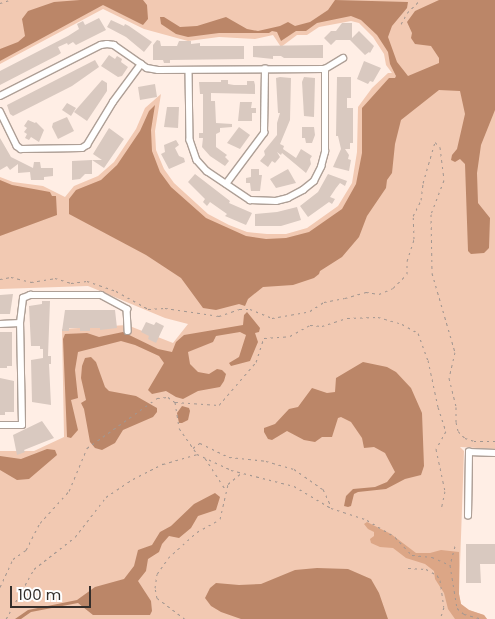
<!DOCTYPE html>
<html>
<head>
<meta charset="utf-8">
<style>
	body { margin:0 }
	#map { position:relative; width:495px; height:619px; overflow:hidden; background:#ffeee5; font-family:Poppins,sans-serif }
	div>[style] { position:absolute }
	[style*='--x'] { left:calc(var(--x)*1px); top:calc(var(--y)*1px); width:calc(var(--w)*1px); rotate:calc(var(--a)*1deg) }
	.green>* { inset:0; background:#f2c9b2 }
	.forest>* { inset:0; background:#dca686 }
	.water>* { inset:0; background:#bb8668 }
	.building>* { inset:0; background:#d9c9c0 }
	.path>* { height:1px; margin-top:-0.5px; transform-origin:0; background:repeating-linear-gradient(90deg,#a29690 0 2.5px,transparent 0 6.5px) }
	.roads { filter:drop-shadow(1px 0 #ae9f96) drop-shadow(-1px 0 #ae9f96) drop-shadow(0 1px #ae9f96) drop-shadow(0 -1px #ae9f96) }
	.minor>* { height:5.5px; margin:-2.75px; padding:0 2.75px; transform-origin:2.75px; border-radius:2.75px; background:#fff }
	span { translate:-50% -50%; white-space:nowrap; text-align:center; line-height:1.15; -webkit-text-stroke:4px #fff; paint-order:stroke }
	.scale { position:absolute; left:10px; top:586px; width:81px; height:22px; box-sizing:border-box; border:2px solid #342e2b; border-top:0; padding-left:6px; font-size:15px; line-height:18px; white-space:nowrap; color:#342e2b; -webkit-text-stroke:4px #fff; paint-order:stroke }
</style>
</head>
<body>
<div id="map">
	<div class="green">
		<i style="clip-path:polygon(0 0,495px 0,495px 449px,460px 447px,464px 451px,459px 594px,461px 604px,469px 610px,484px 615px,487px 619px,0 619px,0 451px,34px 451px,64px 437px,62px 329px,127px 325px,173px 343px,188px 324px,165px 318px,88px 286px,0 289px,0 177px,13px 182px,43px 186px,65px 197px,74px 186px,98px 176px,114px 162px,136px 129px,145px 108px,161px 94px,155px 131px,156px 150px,164px 169px,174px 183px,208px 214px,229px 225px,247px 232px,267px 234px,286px 234px,307px 228px,338px 206px,352px 183px,357px 152px,358px 107px,372px 88px,388px 73px,392px 73px,386px 65px,384px 54px,373px 37px,359px 23px,351px 21px,319px 27px,307px 35px,297px 35px,281px 47px,273px 35px,255px 39px,219px 37px,188px 41px,144px 29px,103px 9px,0 64px)"></i>
	</div>
	<div class="forest">
		<i style="clip-path:polygon(367px 522px,391px 534px,416px 553px,430px 553px,441px 550px,459px 552px,459px 594px,461px 604px,469px 610px,484px 615px,487px 619px,455px 619px,448px 609px,444px 593px,435px 579px,434px 571px,425px 564px,406px 558px,393px 548px,380px 547px,371px 543px,370px 539px,374px 536px,374px 532px,368px 529px,364px 524px)"></i>
	</div>
	<div class="water">
		<i style="clip-path:polygon(80px 0,143px 0,147px 5px,148px 19px,143px 25px,103px 5px,0 61px,0 49px,18px 42px,25px 36px,22px 19px,28px 11px,54px 2px)"></i>
		<i style="clip-path:polygon(335px 0,408px 2px,407px 8px,392px 26px,388px 37px,397px 62px,408px 76px,439px 63px,439px 58px,431px 46px,415px 44px,411px 38px,412px 33px,407px 22px,415px 11px,439px 0,495px 0,495px 110px,481px 145px,477px 173px,478px 203px,490px 218px,489px 248px,484px 253px,471px 254px,468px 251px,465px 164px,460px 159px,455px 162px,451px 160px,452px 155px,457px 149px,465px 114px,460px 91px,439px 90px,401px 120px,395px 144px,392px 173px,387px 180px,386px 188px,367px 216px,359px 237px,342px 257px,320px 271px,319px 274px,314px 278px,293px 285px,263px 287px,248px 299px,245px 306px,239px 304px,216px 310px,203px 308px,181px 278px,146px 255px,69px 214px,69px 199px,76px 190px,101px 180px,117px 165px,140px 131px,149px 111px,155px 105px,151px 130px,152px 151px,160px 172px,171px 187px,206px 218px,246px 236px,266px 239px,286px 238px,309px 232px,342px 209px,356px 184px,362px 153px,362px 108px,389px 78px,395px 78px,396px 76px,390px 64px,388px 52px,377px 35px,361px 20px,351px 16px,317px 23px,306px 31px,296px 31px,281px 41px,277px 32px,272px 31px,269px 33px,219px 33px,188px 37px,176px 34px,161px 24px,160px 17px,164px 17px,180px 27px,197px 26px,226px 17px,247px 29px,258px 31px,280px 26px,288px 22px,295px 26px,310px 22px,328px 10px)"></i>
		<i style="clip-path:polygon(0 180px,12px 185px,50px 192px,52px 196px,56px 196px,57px 215px,0 236px)"></i>
		<i style="clip-path:polygon(247px 312px,260px 328px,259px 332px,255px 333px,258px 342px,250px 361px,231px 366px,229px 363px,239px 357px,246px 335px,240px 332px,216px 336px,213px 342px,188px 352px,190px 364px,198px 372px,209px 374px,217px 369px,222px 370px,226px 374px,224px 381px,220px 387px,198px 391px,183px 399px,176px 397px,166px 391px,152px 394px,148px 390px,164px 363px,159px 356px,135px 345px,121px 341px,78px 352px,75px 370px,78px 398px,71px 400px,78px 430px,71px 438px,67px 437px,63px 339px,65px 334px,87px 333px,99px 337px,123px 332px,158px 349px,172px 352px,176px 342px,184px 335px,243px 325px,244px 315px)"></i>
		<i style="clip-path:polygon(91px 357px,96px 362px,105px 387px,109px 391px,136px 396px,157px 408px,157px 412px,153px 417px,123px 430px,115px 443px,102px 450px,95px 448px,90px 442px,84px 409px,81px 403px,86px 400px,81px 378px,82px 366px,85px 358px)"></i>
		<i style="clip-path:polygon(363px 362px,387px 367px,396px 372px,411px 388px,422px 413px,424px 466px,421px 475px,405px 479px,386px 489px,358px 492px,354px 494px,351px 506px,348px 507px,344px 506px,346px 496px,353px 489px,375px 487px,387px 482px,395px 472px,385px 453px,374px 447px,364px 448px,362px 438px,351px 422px,341px 417px,338px 418px,332px 437px,322px 437px,315px 442px,304px 440px,287px 431px,272px 440px,268px 439px,264px 432px,264px 428px,275px 424px,289px 409px,298px 407px,312px 388px,327px 393px,335px 392px,336px 378px)"></i>
		<i style="clip-path:polygon(182px 406px,189px 408px,190px 411px,188px 420px,182px 423px,179px 423px,177px 413px)"></i>
		<i style="clip-path:polygon(47px 449px,55px 450px,57px 455px,29px 479px,17px 480px,0 470px,0 456px,21px 459px)"></i>
		<i style="clip-path:polygon(215px 493px,220px 497px,216px 510px,198px 516px,191px 528px,179px 538px,169px 536px,162px 544px,159px 552px,148px 559px,146px 571px,138px 581px,151px 601px,152px 611px,150px 615px,93px 615px,78px 603px,31px 612px,21px 619px,15px 619px,28px 610px,77px 600px,95px 587px,124px 579px,134px 566px,138px 550px,152px 545px,160px 532px,171px 526px,194px 504px)"></i>
		<i style="clip-path:polygon(317px 568px,348px 569px,371px 579px,379px 593px,388px 619px,241px 619px,221px 612px,211px 606px,205px 598px,210px 588px,216px 583px,239px 585px,261px 584px,295px 570px)"></i>
	</div>
	<div class="building">
		<i style="clip-path:polygon(99px 18px,106px 30px,76px 45px,73px 42px,68px 45px,67px 43px,58px 47px,61px 53px,58px 55px,0 85px,0 71px,68px 36px,79px 29px,77px 24px,83px 21px,85px 25px)"></i>
		<i style="clip-path:polygon(111px 20px,124px 26px,125px 24px,129px 26px,152px 42px,144px 52px,126px 37px,107px 27px)"></i>
		<i style="clip-path:polygon(342px 23px,352px 23px,352px 38px,359px 31px,374px 46px,370px 53px,369px 52px,365px 55px,350px 40px,336px 40px,331px 45px,324px 38px,331px 31px,336px 31px)"></i>
		<i style="clip-path:polygon(157px 40px,160px 41px,161px 46px,177px 46px,179px 41px,191px 41px,191px 44px,200px 43px,200px 46px,244px 46px,244px 59px,170px 60px,170px 63px,164px 63px,163px 60px,153px 60px,153px 45px)"></i>
		<i style="clip-path:polygon(323px 45px,323px 58px,284px 58px,281px 56px,273px 56px,273px 59px,253px 57px,253px 46px)"></i>
		<i style="clip-path:polygon(109px 55px,115px 59px,117px 56px,122px 59px,121px 62px,128px 67px,122px 76px,118px 77px,101px 66px)"></i>
		<i style="clip-path:polygon(95px 60px,99px 67px,72px 86px,13px 116px,10px 114px,7px 105px)"></i>
		<i style="clip-path:polygon(364px 61px,381px 68px,373px 82px,370px 81px,368px 84px,357px 79px)"></i>
		<i style="clip-path:polygon(280px 77px,291px 78px,290px 120px,280px 144px,284px 146px,283px 149px,296px 158px,301px 149px,312px 156px,310px 159px,311px 164px,306px 173px,282px 153px,281px 155px,277px 152px,280px 157px,275px 163px,272px 161px,268px 167px,260px 161px,265px 155px,264px 151px,277px 135px,277px 123px,280px 113px,278px 113px,276px 78px)"></i>
		<i style="clip-path:polygon(304px 77px,315px 78px,314px 117px,304px 116px,302px 82px)"></i>
		<i style="clip-path:polygon(337px 77px,351px 77px,351px 98px,347px 98px,347px 108px,353px 108px,353px 143px,350px 143px,350px 149px,345px 149px,349px 155px,348px 159px,351px 160px,349px 171px,333px 167px,341px 149px,338px 136px,336px 136px)"></i>
		<i style="clip-path:polygon(102px 80px,107px 83px,107px 91px,87px 121px,74px 112px)"></i>
		<i style="clip-path:polygon(221px 80px,228px 80px,228px 84px,234px 85px,247px 85px,247px 81px,254px 81px,255px 85px,255px 94px,211px 93px,211px 101px,215px 101px,216px 123px,232px 124px,232px 127px,220px 128px,220px 132px,216px 134px,216px 147px,227px 155px,225px 157px,229px 161px,225px 166px,210px 156px,202px 147px,203px 138px,199px 138px,199px 133px,203px 133px,203px 94px,200px 94px,199px 82px,221px 82px)"></i>
		<i style="clip-path:polygon(155px 84px,157px 97px,140px 100px,138px 87px)"></i>
		<i style="clip-path:polygon(240px 102px,252px 102px,251px 108px,256px 108px,256px 113px,252px 113px,252px 121px,238px 121px)"></i>
		<i style="clip-path:polygon(67px 103px,76px 108px,71px 116px,62px 110px)"></i>
		<i style="clip-path:polygon(167px 107px,179px 107px,178px 128px,164px 127px)"></i>
		<i style="clip-path:polygon(67px 117px,74px 131px,58px 139px,52px 127px,53px 123px)"></i>
		<i style="clip-path:polygon(28px 120px,35px 123px,36px 122px,44px 130px,39px 142px,31px 137px,29px 140px,25px 138px,27px 134px,24px 132px,27px 128px,24px 126px)"></i>
		<i style="clip-path:polygon(239px 127px,250px 135px,240px 149px,227px 143px)"></i>
		<i style="clip-path:polygon(302px 127px,314px 127px,315px 135px,312px 143px,306px 143px,305px 138px,302px 138px)"></i>
		<i style="clip-path:polygon(109px 128px,124px 139px,104px 168px,92px 160px,102px 160px,93px 154px)"></i>
		<i style="clip-path:polygon(0 138px,11px 157px,33px 168px,34px 162px,40px 162px,41px 168px,53px 168px,53px 176px,44px 177px,44px 180px,31px 180px,30px 172px,18px 173px,18px 164px,10px 170px,7px 166px,0 170px)"></i>
		<i style="clip-path:polygon(176px 140px,179px 145px,175px 148px,179px 156px,184px 158px,185px 162px,169px 169px,161px 154px,165px 152px,164px 145px)"></i>
		<i style="clip-path:polygon(92px 160px,92px 174px,85px 174px,80px 179px,72px 180px,72px 161px)"></i>
		<i style="clip-path:polygon(251px 169px,259px 169px,259px 175px,262px 175px,260px 191px,251px 191px,250px 183px,246px 183px,246px 178px,251px 177px)"></i>
		<i style="clip-path:polygon(288px 169px,296px 183px,276px 188px,270px 179px)"></i>
		<i style="clip-path:polygon(195px 174px,230px 201px,229px 203px,252px 213px,246px 225px,225px 216px,227px 214px,210px 202px,207px 206px,203px 202px,205px 199px,188px 182px)"></i>
		<i style="clip-path:polygon(328px 174px,347px 181px,345px 186px,340px 183px,336px 188px,330px 197px,335px 199px,332px 204px,329px 202px,308px 217px,300px 206px,318px 192px)"></i>
		<i style="clip-path:polygon(297px 207px,301px 220px,281px 226px,255px 226px,255px 214px,277px 212px)"></i>
		<i style="clip-path:polygon(13px 294px,10px 314px,0 314px,0 295px)"></i>
		<i style="clip-path:polygon(42px 301px,50px 301px,48px 356px,51px 356px,51px 364px,49px 364px,51px 405px,32px 402px,31px 360px,43px 358px,43px 349px,40px 349px,40px 346px,31px 346px,29px 306px,42px 304px)"></i>
		<i style="clip-path:polygon(65px 310px,115px 310px,117px 328px,100px 330px,100px 328px,90px 328px,90px 331px,80px 331px,80px 328px,69px 328px,69px 331px,62px 331px)"></i>
		<i style="clip-path:polygon(146px 322px,154px 325px,156px 322px,164px 326px,156px 343px,148px 339px,149px 336px,141px 332px)"></i>
		<i style="clip-path:polygon(0 332px,12px 332px,12px 366px,7px 366px,7px 368px,0 368px)"></i>
		<i style="clip-path:polygon(0 378px,14px 381px,14px 412px,5px 412px,5px 415px,0 415px)"></i>
		<i style="clip-path:polygon(42px 421px,54px 438px,24px 450px,25px 452px,17px 455px,13px 435px)"></i>
		<i style="clip-path:polygon(466px 544px,495px 544px,495px 564px,480px 564px,481px 583px,466px 583px)"></i>
	</div>
	<div class="path">
		<i style="--x:0;--y:3;--w:9;--a:-18"></i>
		<i style="--x:401;--y:24;--w:13;--a:-61"></i>
		<i style="--x:407;--y:13;--w:18;--a:-45"></i>
		<i style="--x:0;--y:279;--w:11;--a:-10"></i>
		<i style="--x:11;--y:277;--w:21;--a:14"></i>
		<i style="--x:31;--y:282;--w:24;--a:-9"></i>
		<i style="--x:55;--y:278;--w:17;--a:17"></i>
		<i style="--x:71;--y:283;--w:16;--a:-7"></i>
		<i style="--x:87;--y:281;--w:31;--a:19"></i>
		<i style="--x:116;--y:291;--w:37;--a:29"></i>
		<i style="--x:148;--y:309;--w:17;--a:-3"></i>
		<i style="--x:165;--y:308;--w:55;--a:8.4"></i>
		<i style="--x:219;--y:316;--w:21;--a:-19"></i>
		<i style="--x:239;--y:309;--w:11;--a:0"></i>
		<i style="--x:250;--y:309;--w:24;--a:22"></i>
		<i style="--x:272;--y:318;--w:39;--a:-10"></i>
		<i style="--x:310;--y:311;--w:17;--a:-33"></i>
		<i style="--x:324;--y:302;--w:21;--a:-11"></i>
		<i style="--x:345;--y:298;--w:22;--a:-16"></i>
		<i style="--x:366;--y:292;--w:13;--a:9"></i>
		<i style="--x:379;--y:294;--w:15;--a:-23"></i>
		<i style="--x:393;--y:288;--w:20;--a:-45"></i>
		<i style="--x:407;--y:274;--w:13;--a:-90"></i>
		<i style="--x:407;--y:261;--w:23;--a:-72"></i>
		<i style="--x:414;--y:239;--w:23;--a:-92"></i>
		<i style="--x:413;--y:216;--w:18;--a:-63"></i>
		<i style="--x:421;--y:200;--w:17;--a:-83"></i>
		<i style="--x:423;--y:183;--w:43;--a:-73.7"></i>
		<i style="--x:435;--y:142;--w:7;--a:45"></i>
		<i style="--x:440;--y:147;--w:33;--a:83"></i>
		<i style="--x:444;--y:180;--w:36;--a:111"></i>
		<i style="--x:431;--y:214;--w:59;--a:89"></i>
		<i style="--x:432;--y:273;--w:82;--a:73.8"></i>
		<i style="--x:455;--y:352;--w:27;--a:103"></i>
		<i style="--x:449;--y:378;--w:30;--a:76"></i>
		<i style="--x:456;--y:407;--w:15;--a:90"></i>
		<i style="--x:456;--y:422;--w:9;--a:77"></i>
		<i style="--x:458;--y:431;--w:10;--a:45"></i>
		<i style="--x:465;--y:438;--w:9;--a:18"></i>
		<i style="--x:474;--y:441;--w:21;--a:0"></i>
		<i style="--x:175;--y:402;--w:44;--a:3.9"></i>
		<i style="--x:219;--y:405;--w:57;--a:-49.3"></i>
		<i style="--x:256;--y:362;--w:25;--a:-72"></i>
		<i style="--x:264;--y:338;--w:26;--a:-4"></i>
		<i style="--x:290;--y:336;--w:23;--a:-29"></i>
		<i style="--x:310;--y:325;--w:12;--a:5"></i>
		<i style="--x:322;--y:326;--w:26;--a:-18"></i>
		<i style="--x:347;--y:318;--w:31;--a:-2"></i>
		<i style="--x:378;--y:317;--w:25;--a:16"></i>
		<i style="--x:402;--y:324;--w:18;--a:29"></i>
		<i style="--x:418;--y:333;--w:29;--a:70"></i>
		<i style="--x:428;--y:360;--w:48;--a:78"></i>
		<i style="--x:438;--y:407;--w:25;--a:72"></i>
		<i style="--x:446;--y:431;--w:21;--a:119"></i>
		<i style="--x:436;--y:449;--w:43;--a:77.9"></i>
		<i style="--x:445;--y:491;--w:19;--a:102"></i>
		<i style="--x:193;--y:448;--w:9;--a:-36"></i>
		<i style="--x:200;--y:443;--w:32;--a:26"></i>
		<i style="--x:229;--y:457;--w:37;--a:6"></i>
		<i style="--x:266;--y:461;--w:29;--a:16"></i>
		<i style="--x:294;--y:469;--w:35;--a:35"></i>
		<i style="--x:323;--y:489;--w:19;--a:65"></i>
		<i style="--x:205;--y:458;--w:38;--a:57"></i>
		<i style="--x:455;--y:546;--w:20;--a:105"></i>
		<i style="--x:450;--y:565;--w:44;--a:80.8"></i>
		<i style="--x:457;--y:608;--w:9;--a:41"></i>
		<i style="--x:464;--y:614;--w:20;--a:15"></i>
		<i style="--x:408;--y:568;--w:18;--a:3"></i>
		<i style="--x:426;--y:569;--w:13;--a:29"></i>
		<i style="--x:437;--y:575;--w:6;--a:59"></i>
		<i style="--x:440;--y:580;--w:27;--a:82"></i>
		<i style="--x:444;--y:607;--w:13;--a:108"></i>
		<i style="--x:0;--y:587;--w:31;--a:-65"></i>
		<i style="--x:13;--y:559;--w:16;--a:-35"></i>
		<i style="--x:26;--y:550;--w:30;--a:-63"></i>
		<i style="--x:40;--y:523;--w:43;--a:-47.8"></i>
		<i style="--x:69;--y:491;--w:47;--a:-67.3"></i>
		<i style="--x:87;--y:448;--w:86;--a:-35.5"></i>
		<i style="--x:157;--y:398;--w:11;--a:-5"></i>
		<i style="--x:168;--y:397;--w:9;--a:36"></i>
		<i style="--x:175;--y:402;--w:26;--a:81"></i>
		<i style="--x:179;--y:428;--w:32;--a:55"></i>
		<i style="--x:6;--y:619;--w:57;--a:-60.8"></i>
		<i style="--x:34;--y:569;--w:52;--a:-38"></i>
		<i style="--x:75;--y:537;--w:51;--a:-52.2"></i>
		<i style="--x:106;--y:497;--w:32;--a:-34"></i>
		<i style="--x:133;--y:479;--w:34;--a:-27"></i>
		<i style="--x:163;--y:464;--w:35;--a:-16"></i>
		<i style="--x:197;--y:454;--w:38;--a:25"></i>
		<i style="--x:231;--y:470;--w:65;--a:14.3"></i>
		<i style="--x:294;--y:486;--w:43;--a:30.7"></i>
		<i style="--x:331;--y:508;--w:38;--a:18"></i>
		<i style="--x:367;--y:520;--w:33;--a:31"></i>
		<i style="--x:395;--y:537;--w:25;--a:47"></i>
		<i style="--x:412;--y:555;--w:20;--a:6"></i>
		<i style="--x:432;--y:557;--w:20;--a:24"></i>
		<i style="--x:185;--y:619;--w:35;--a:-143"></i>
		<i style="--x:157;--y:598;--w:10;--a:-101"></i>
		<i style="--x:155;--y:588;--w:14;--a:-82"></i>
		<i style="--x:157;--y:574;--w:19;--a:-55"></i>
		<i style="--x:168;--y:558;--w:39;--a:-42"></i>
		<i style="--x:197;--y:532;--w:26;--a:-29"></i>
		<i style="--x:220;--y:519;--w:36;--a:-77"></i>
		<i style="--x:228;--y:484;--w:17;--a:-40"></i>
		<i style="--x:218;--y:619;--w:5;--a:0"></i>
	</div>
	<div class="roads">
		<div class="minor">
			<i style="--x:189;--y:70;--w:70;--a:89.2"></i>
			<i style="--x:190;--y:140;--w:21;--a:71"></i>
			<i style="--x:197;--y:160;--w:15;--a:48"></i>
			<i style="--x:207;--y:171;--w:52;--a:34"></i>
			<i style="--x:250;--y:200;--w:26;--a:2"></i>
			<i style="--x:276;--y:201;--w:12;--a:-14"></i>
			<i style="--x:288;--y:198;--w:17;--a:-28"></i>
			<i style="--x:303;--y:190;--w:14;--a:-39"></i>
			<i style="--x:314;--y:181;--w:16;--a:-63"></i>
			<i style="--x:321;--y:167;--w:16;--a:-75"></i>
			<i style="--x:325;--y:152;--w:83;--a:-90"></i>
			<i style="--x:0;--y:96;--w:113;--a:-26.8"></i>
			<i style="--x:101;--y:45;--w:6;--a:-9"></i>
			<i style="--x:107;--y:44;--w:7;--a:8"></i>
			<i style="--x:114;--y:45;--w:40;--a:34.9"></i>
			<i style="--x:147;--y:68;--w:11;--a:10"></i>
			<i style="--x:158;--y:70;--w:167;--a:-0.3"></i>
			<i style="--x:325;--y:69;--w:21;--a:-31"></i>
			<i style="--x:0;--y:111;--w:39;--a:64"></i>
			<i style="--x:17;--y:146;--w:5;--a:37"></i>
			<i style="--x:21;--y:149;--w:61;--a:-0.9"></i>
			<i style="--x:82;--y:148;--w:6;--a:-31"></i>
			<i style="--x:87;--y:145;--w:50;--a:-58.8"></i>
			<i style="--x:113;--y:102;--w:47;--a:-53.6"></i>
			<i style="--x:226;--y:184;--w:64;--a:-53.3"></i>
			<i style="--x:264;--y:133;--w:64;--a:-89.1"></i>
			<i style="--x:0;--y:324;--w:20;--a:-3"></i>
			<i style="--x:0;--y:425;--w:22;--a:0"></i>
			<i style="--x:22;--y:425;--w:102;--a:-91.1"></i>
			<i style="--x:20;--y:323;--w:25;--a:-83"></i>
			<i style="--x:23;--y:298;--w:8;--a:-23"></i>
			<i style="--x:30;--y:295;--w:71;--a:0"></i>
			<i style="--x:101;--y:295;--w:30;--a:28"></i>
			<i style="--x:127;--y:309;--w:22;--a:87"></i>
			<i style="--x:468;--y:516;--w:64;--a:-89.1"></i>
			<i style="--x:469;--y:452;--w:26;--a:2"></i>
		</div>
	</div>
	<div class="scale">100 m</div>
</div>
</body>
</html>
